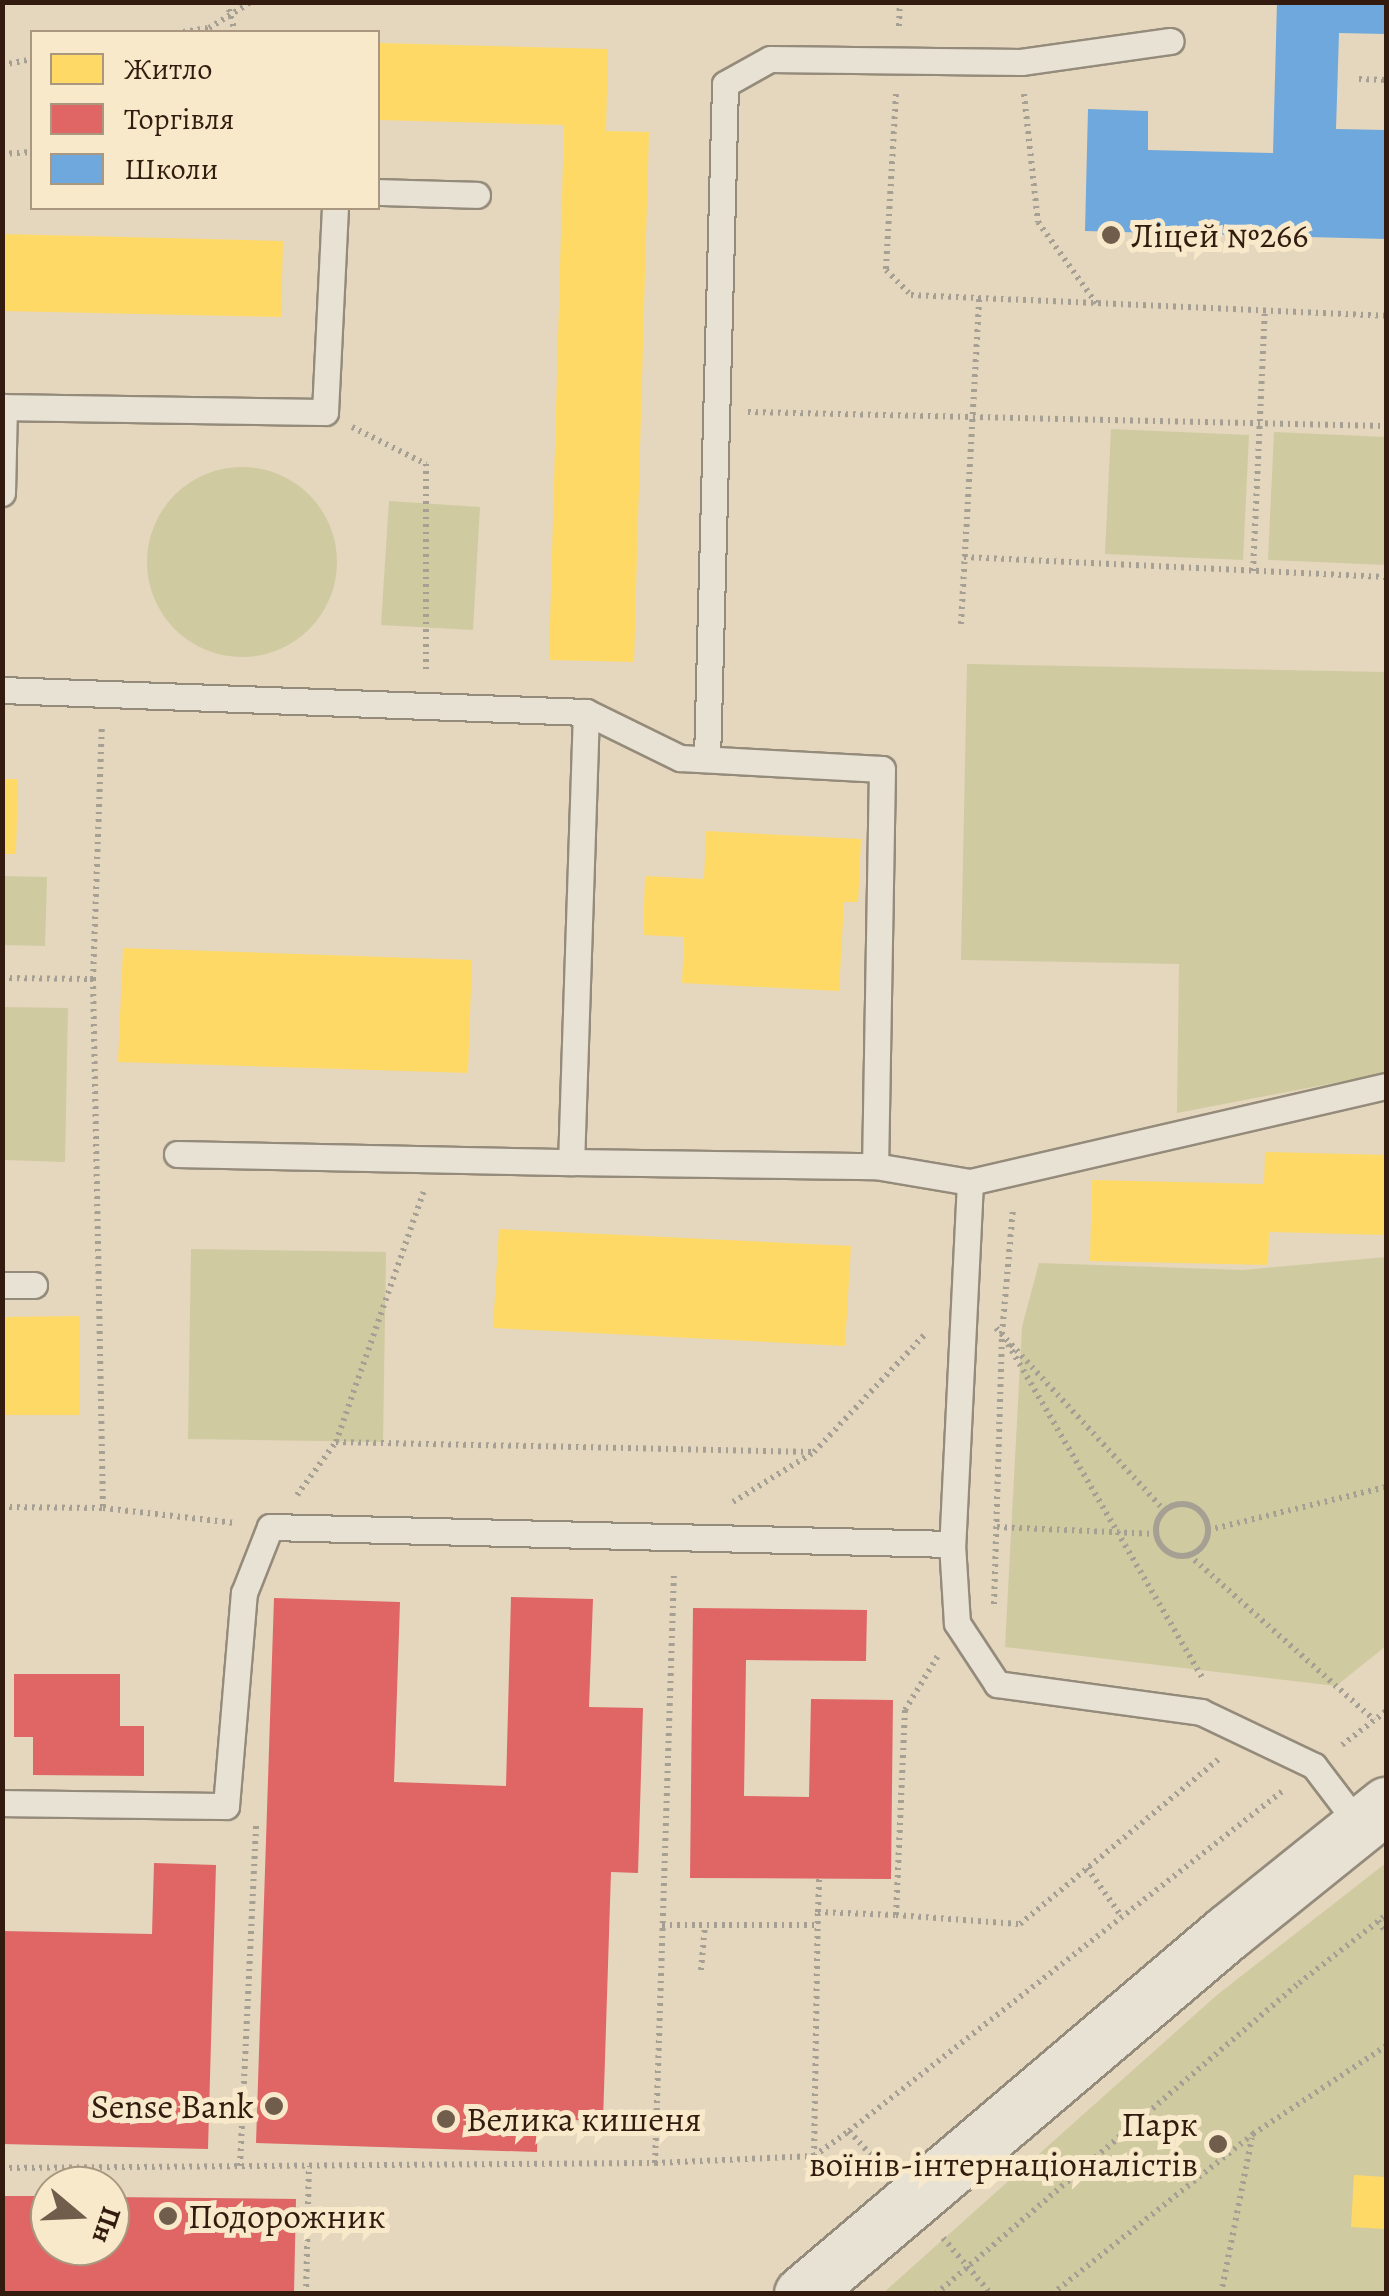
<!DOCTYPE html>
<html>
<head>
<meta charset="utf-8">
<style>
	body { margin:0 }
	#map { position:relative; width:1389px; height:2296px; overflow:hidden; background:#e4d7bd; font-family:Alegreya,serif }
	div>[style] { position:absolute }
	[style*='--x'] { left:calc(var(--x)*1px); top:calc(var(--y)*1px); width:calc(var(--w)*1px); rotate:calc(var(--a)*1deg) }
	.green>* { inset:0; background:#d0caa0 }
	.round { border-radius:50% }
	.homes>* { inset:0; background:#ffd966 }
	.shops>* { inset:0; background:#e06666 }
	.schools>* { inset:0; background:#6fa8dc }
	.path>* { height:6px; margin-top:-3px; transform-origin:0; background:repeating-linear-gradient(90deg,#a69f94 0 2.5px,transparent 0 7.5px) }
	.path>.ring { margin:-3px; padding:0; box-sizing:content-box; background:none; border:6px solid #a69f94; border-radius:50% }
	.roads { filter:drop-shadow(2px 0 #958b7b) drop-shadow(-2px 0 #958b7b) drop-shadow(0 2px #958b7b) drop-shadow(0 -2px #958b7b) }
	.lane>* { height:25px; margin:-12.5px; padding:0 12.5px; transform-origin:12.5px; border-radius:12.5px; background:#e8e2d5 }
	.secondary>* { height:55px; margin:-27.5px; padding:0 27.5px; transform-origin:27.5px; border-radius:27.5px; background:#e8e2d5 }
	.dots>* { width:28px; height:28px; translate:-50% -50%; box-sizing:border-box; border:5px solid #f8e9ca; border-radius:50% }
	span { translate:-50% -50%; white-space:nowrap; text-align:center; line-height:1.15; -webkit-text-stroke:10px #f8e9ca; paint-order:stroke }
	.poi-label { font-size:35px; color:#331c0f }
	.left { translate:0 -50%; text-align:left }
	.right { translate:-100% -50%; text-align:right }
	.frame { position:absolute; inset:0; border:5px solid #331c0f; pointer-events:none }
	.legend { position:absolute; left:30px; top:30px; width:350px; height:180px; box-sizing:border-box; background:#f8e9ca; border:2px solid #a9977f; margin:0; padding:12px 18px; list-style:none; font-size:30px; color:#331c0f }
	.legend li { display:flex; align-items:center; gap:20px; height:50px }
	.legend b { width:50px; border:2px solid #a9977f }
	.north { position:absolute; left:30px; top:2166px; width:100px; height:100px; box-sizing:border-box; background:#f8e9ca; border:2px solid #a9977f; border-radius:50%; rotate:109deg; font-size:28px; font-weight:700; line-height:40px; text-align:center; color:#331c0f }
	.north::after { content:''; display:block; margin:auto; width:35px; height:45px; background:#715d4c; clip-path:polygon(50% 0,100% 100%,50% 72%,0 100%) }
</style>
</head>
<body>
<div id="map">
	<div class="green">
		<i style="clip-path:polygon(1111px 429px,1249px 435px,1243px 560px,1105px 554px)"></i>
		<i style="clip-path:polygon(1274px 432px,1386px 437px,1386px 565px,1268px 560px)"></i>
		<i class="round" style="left:147px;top:467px;width:190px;height:190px"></i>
		<i style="clip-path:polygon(389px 501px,480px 507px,473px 630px,381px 625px)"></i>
		<i style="clip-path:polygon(967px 664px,1386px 672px,1386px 1073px,1177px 1113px,1179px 964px,961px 960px)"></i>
		<i style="clip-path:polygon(3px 876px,47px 877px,45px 946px,3px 945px)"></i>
		<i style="clip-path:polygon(3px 1007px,68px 1008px,65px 1162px,3px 1160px)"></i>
		<i style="clip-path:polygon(191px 1249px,386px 1252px,383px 1442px,188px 1439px)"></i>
		<i style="clip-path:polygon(1386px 1257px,1386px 1646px,1336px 1686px,1005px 1647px,1022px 1327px,1039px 1263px,1243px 1270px)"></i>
		<i style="clip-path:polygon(1386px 1863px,1386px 2293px,882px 2294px,1217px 1995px)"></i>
	</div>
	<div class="homes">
		<i style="clip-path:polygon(378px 43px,608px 49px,606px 131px,649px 132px,634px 662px,549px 660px,564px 125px,378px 120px)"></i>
		<i style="clip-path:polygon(2px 234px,283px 241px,281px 317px,2px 311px)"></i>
		<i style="clip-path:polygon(2px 779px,18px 779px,16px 854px,2px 854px)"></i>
		<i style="clip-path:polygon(706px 831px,861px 839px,858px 902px,844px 902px,839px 991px,682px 983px,684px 937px,643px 935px,645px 876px,704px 879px)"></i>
		<i style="clip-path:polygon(123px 948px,472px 960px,468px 1073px,118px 1062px)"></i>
		<i style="clip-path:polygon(1265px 1152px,1386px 1155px,1386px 1235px,1269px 1232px,1268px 1265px,1090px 1261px,1092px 1180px,1264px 1184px)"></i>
		<i style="clip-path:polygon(499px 1229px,851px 1246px,845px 1346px,493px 1328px)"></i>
		<i style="clip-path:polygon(79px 1316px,80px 1415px,2px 1415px,2px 1317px)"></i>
		<i style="clip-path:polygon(1354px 2175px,1386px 2177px,1386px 2229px,1351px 2227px)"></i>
	</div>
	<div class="shops">
		<i style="clip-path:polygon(511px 1597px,593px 1599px,589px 1707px,643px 1708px,638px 1873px,611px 1872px,603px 2121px,538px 2119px,537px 2152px,256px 2143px,274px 1598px,400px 1602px,394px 1782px,506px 1786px)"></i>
		<i style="clip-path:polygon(693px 1608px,867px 1610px,866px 1661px,746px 1660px,744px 1796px,809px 1797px,811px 1699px,893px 1700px,891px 1879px,690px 1878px)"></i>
		<i style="clip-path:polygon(14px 1674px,120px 1674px,120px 1726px,144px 1726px,144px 1776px,33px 1775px,33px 1737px,14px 1737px)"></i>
		<i style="clip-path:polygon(154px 1863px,216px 1865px,208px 2149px,2px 2144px,2px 1931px,152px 1934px)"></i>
		<i style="clip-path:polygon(2px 2196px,50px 2196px,50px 2246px,110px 2246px,110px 2197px,296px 2199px,294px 2294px,2px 2294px)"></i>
	</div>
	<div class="schools">
		<i style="clip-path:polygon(1277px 2px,1386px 2px,1386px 34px,1339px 33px,1336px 129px,1386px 130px,1386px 239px,1085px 231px,1088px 109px,1148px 111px,1148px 150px,1273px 153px)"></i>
	</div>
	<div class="path">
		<i style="--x:227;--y:2;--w:31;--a:75"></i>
		<i style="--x:899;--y:26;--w:24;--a:-88"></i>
		<i style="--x:183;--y:32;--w:26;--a:-9"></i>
		<i style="--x:209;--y:28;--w:49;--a:-31.8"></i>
		<i style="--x:2;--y:65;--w:31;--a:-11"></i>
		<i style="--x:1359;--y:79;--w:27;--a:2"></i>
		<i style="--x:896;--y:94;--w:176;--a:93.3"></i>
		<i style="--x:886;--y:270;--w:35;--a:45"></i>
		<i style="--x:911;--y:295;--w:475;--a:2.5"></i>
		<i style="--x:1024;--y:94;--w:129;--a:83.8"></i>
		<i style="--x:1038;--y:222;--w:100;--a:54.4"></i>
		<i style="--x:2;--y:154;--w:30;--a:-4"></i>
		<i style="--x:748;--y:412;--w:638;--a:1.26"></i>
		<i style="--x:352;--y:427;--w:83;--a:26.6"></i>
		<i style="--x:426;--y:464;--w:210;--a:90"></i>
		<i style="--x:964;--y:557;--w:422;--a:2.7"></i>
		<i style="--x:1253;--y:571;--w:260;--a:-87.4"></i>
		<i style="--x:961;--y:624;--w:326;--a:-86.8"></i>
		<i style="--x:2;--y:978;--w:91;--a:0.6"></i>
		<i style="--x:93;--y:979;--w:529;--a:88.92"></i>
		<i style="--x:93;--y:979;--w:253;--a:-88"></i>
		<i style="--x:996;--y:1328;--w:249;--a:47.3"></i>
		<i style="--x:1008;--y:1344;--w:388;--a:59.8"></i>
		<i style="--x:336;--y:1442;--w:478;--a:1.2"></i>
		<i style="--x:814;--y:1452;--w:165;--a:-46.7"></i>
		<i style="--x:297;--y:1495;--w:66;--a:-53.7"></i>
		<i style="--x:336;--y:1442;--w:266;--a:-70.7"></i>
		<i style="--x:733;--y:1502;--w:95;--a:-31.7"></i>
		<i class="ring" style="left:1156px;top:1504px;width:46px;height:46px"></i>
		<i style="--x:2;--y:1507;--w:101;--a:0.6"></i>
		<i style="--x:103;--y:1508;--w:133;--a:6.5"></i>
		<i style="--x:997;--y:1527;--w:160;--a:2.5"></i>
		<i style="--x:1208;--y:1530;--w:183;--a:-13.6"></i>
		<i style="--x:1189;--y:1555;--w:248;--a:41.7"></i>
		<i style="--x:994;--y:1604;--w:270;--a:-88.3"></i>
		<i style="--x:1002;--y:1334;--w:127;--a:-85"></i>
		<i style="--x:1342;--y:1745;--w:56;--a:-37.7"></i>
		<i style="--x:1087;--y:1868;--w:60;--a:54.5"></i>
		<i style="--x:818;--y:1912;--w:33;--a:-88"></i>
		<i style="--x:896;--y:1915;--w:124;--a:4.2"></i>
		<i style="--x:1020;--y:1924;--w:260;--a:-39.7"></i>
		<i style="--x:1378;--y:1921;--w:14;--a:54"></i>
		<i style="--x:662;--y:1925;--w:155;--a:0"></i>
		<i style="--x:701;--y:1970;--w:45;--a:-84.9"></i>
		<i style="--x:849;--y:2131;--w:554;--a:-38.11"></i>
		<i style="--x:814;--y:2156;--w:244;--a:-89.1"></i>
		<i style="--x:818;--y:1912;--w:78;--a:2.2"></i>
		<i style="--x:896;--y:1915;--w:205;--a:-87.5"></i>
		<i style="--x:905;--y:1710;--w:66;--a:-58.7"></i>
		<i style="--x:655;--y:2163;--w:159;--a:-2.5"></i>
		<i style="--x:814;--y:2156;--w:43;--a:-35.5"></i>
		<i style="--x:849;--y:2131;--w:45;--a:47.7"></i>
		<i style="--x:240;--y:2166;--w:343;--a:-87.3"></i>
		<i style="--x:2;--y:2168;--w:653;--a:-0.44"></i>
		<i style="--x:655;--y:2163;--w:591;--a:-88.16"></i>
		<i style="--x:943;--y:2238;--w:74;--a:49.4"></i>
		<i style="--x:306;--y:2294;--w:128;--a:-88.7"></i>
		<i style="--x:936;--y:2294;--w:478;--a:-40.6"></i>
		<i style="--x:1299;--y:1983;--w:110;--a:-38"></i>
		<i style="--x:1052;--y:2294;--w:257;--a:-38.5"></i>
		<i style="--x:1253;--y:2134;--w:159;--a:-33.5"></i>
		<i style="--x:1221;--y:2294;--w:159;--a:-78.8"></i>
	</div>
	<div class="roads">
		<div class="lane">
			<i style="--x:378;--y:192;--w:99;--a:1.7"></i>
			<i style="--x:2;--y:493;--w:86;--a:-88.7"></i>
			<i style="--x:4;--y:407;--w:321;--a:0.9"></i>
			<i style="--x:325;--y:412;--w:204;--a:-87.2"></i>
			<i style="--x:2;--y:690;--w:584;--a:2.16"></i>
			<i style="--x:586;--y:712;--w:105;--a:26.1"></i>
			<i style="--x:680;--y:758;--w:202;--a:3.1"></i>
			<i style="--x:882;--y:769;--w:397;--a:91"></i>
			<i style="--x:586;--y:712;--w:450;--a:91.9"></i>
			<i style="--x:571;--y:1162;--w:304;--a:0.8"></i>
			<i style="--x:875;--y:1166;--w:96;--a:9.6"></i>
			<i style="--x:970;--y:1182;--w:427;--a:-13"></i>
			<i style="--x:707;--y:759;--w:675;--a:-88.47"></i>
			<i style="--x:725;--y:84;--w:51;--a:-29.1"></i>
			<i style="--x:770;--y:59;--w:251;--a:0.7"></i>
			<i style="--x:1021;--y:62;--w:151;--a:-8"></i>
			<i style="--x:177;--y:1154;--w:394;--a:1.2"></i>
			<i style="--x:970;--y:1182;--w:362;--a:92.8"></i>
			<i style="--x:952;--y:1544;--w:79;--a:86.4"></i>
			<i style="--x:957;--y:1623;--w:73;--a:56.7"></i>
			<i style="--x:997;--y:1684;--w:206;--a:7.8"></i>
			<i style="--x:1201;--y:1712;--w:125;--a:25.5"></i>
			<i style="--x:1314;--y:1766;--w:74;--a:52.7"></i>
			<i style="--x:2;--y:1285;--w:32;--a:0"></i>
			<i style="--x:2;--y:1803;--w:224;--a:0.8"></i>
			<i style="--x:226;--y:1806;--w:214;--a:-85.2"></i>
			<i style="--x:244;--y:1593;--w:71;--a:-68.5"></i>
			<i style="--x:270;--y:1527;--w:682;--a:1.43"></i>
		</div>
		<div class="secondary">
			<i style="--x:802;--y:2294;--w:559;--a:-40.36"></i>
			<i style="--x:1228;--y:1932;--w:203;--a:-38.8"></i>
		</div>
	</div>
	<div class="dots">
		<i style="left:1111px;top:235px;background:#715d4c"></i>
		<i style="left:274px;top:2106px;background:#715d4c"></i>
		<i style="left:446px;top:2119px;background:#715d4c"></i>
		<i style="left:1218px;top:2144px;background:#715d4c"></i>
		<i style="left:168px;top:2216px;background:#715d4c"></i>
	</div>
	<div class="poi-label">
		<span class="left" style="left:1131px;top:235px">Ліцей №266</span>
		<span class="right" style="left:254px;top:2106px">Sense Bank</span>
		<span class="left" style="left:466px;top:2119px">Велика кишеня</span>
		<span class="right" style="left:1198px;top:2144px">Парк<br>воїнів-інтернаціоналістів</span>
		<span class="left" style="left:188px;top:2216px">Подорожник</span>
	</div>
	<div class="frame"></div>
	<ul class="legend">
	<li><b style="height:28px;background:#ffd966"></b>Житло</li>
	<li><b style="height:28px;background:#e06666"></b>Торгівля</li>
	<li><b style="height:28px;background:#6fa8dc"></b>Школи</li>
	</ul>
	<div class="north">Пн</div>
</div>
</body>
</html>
